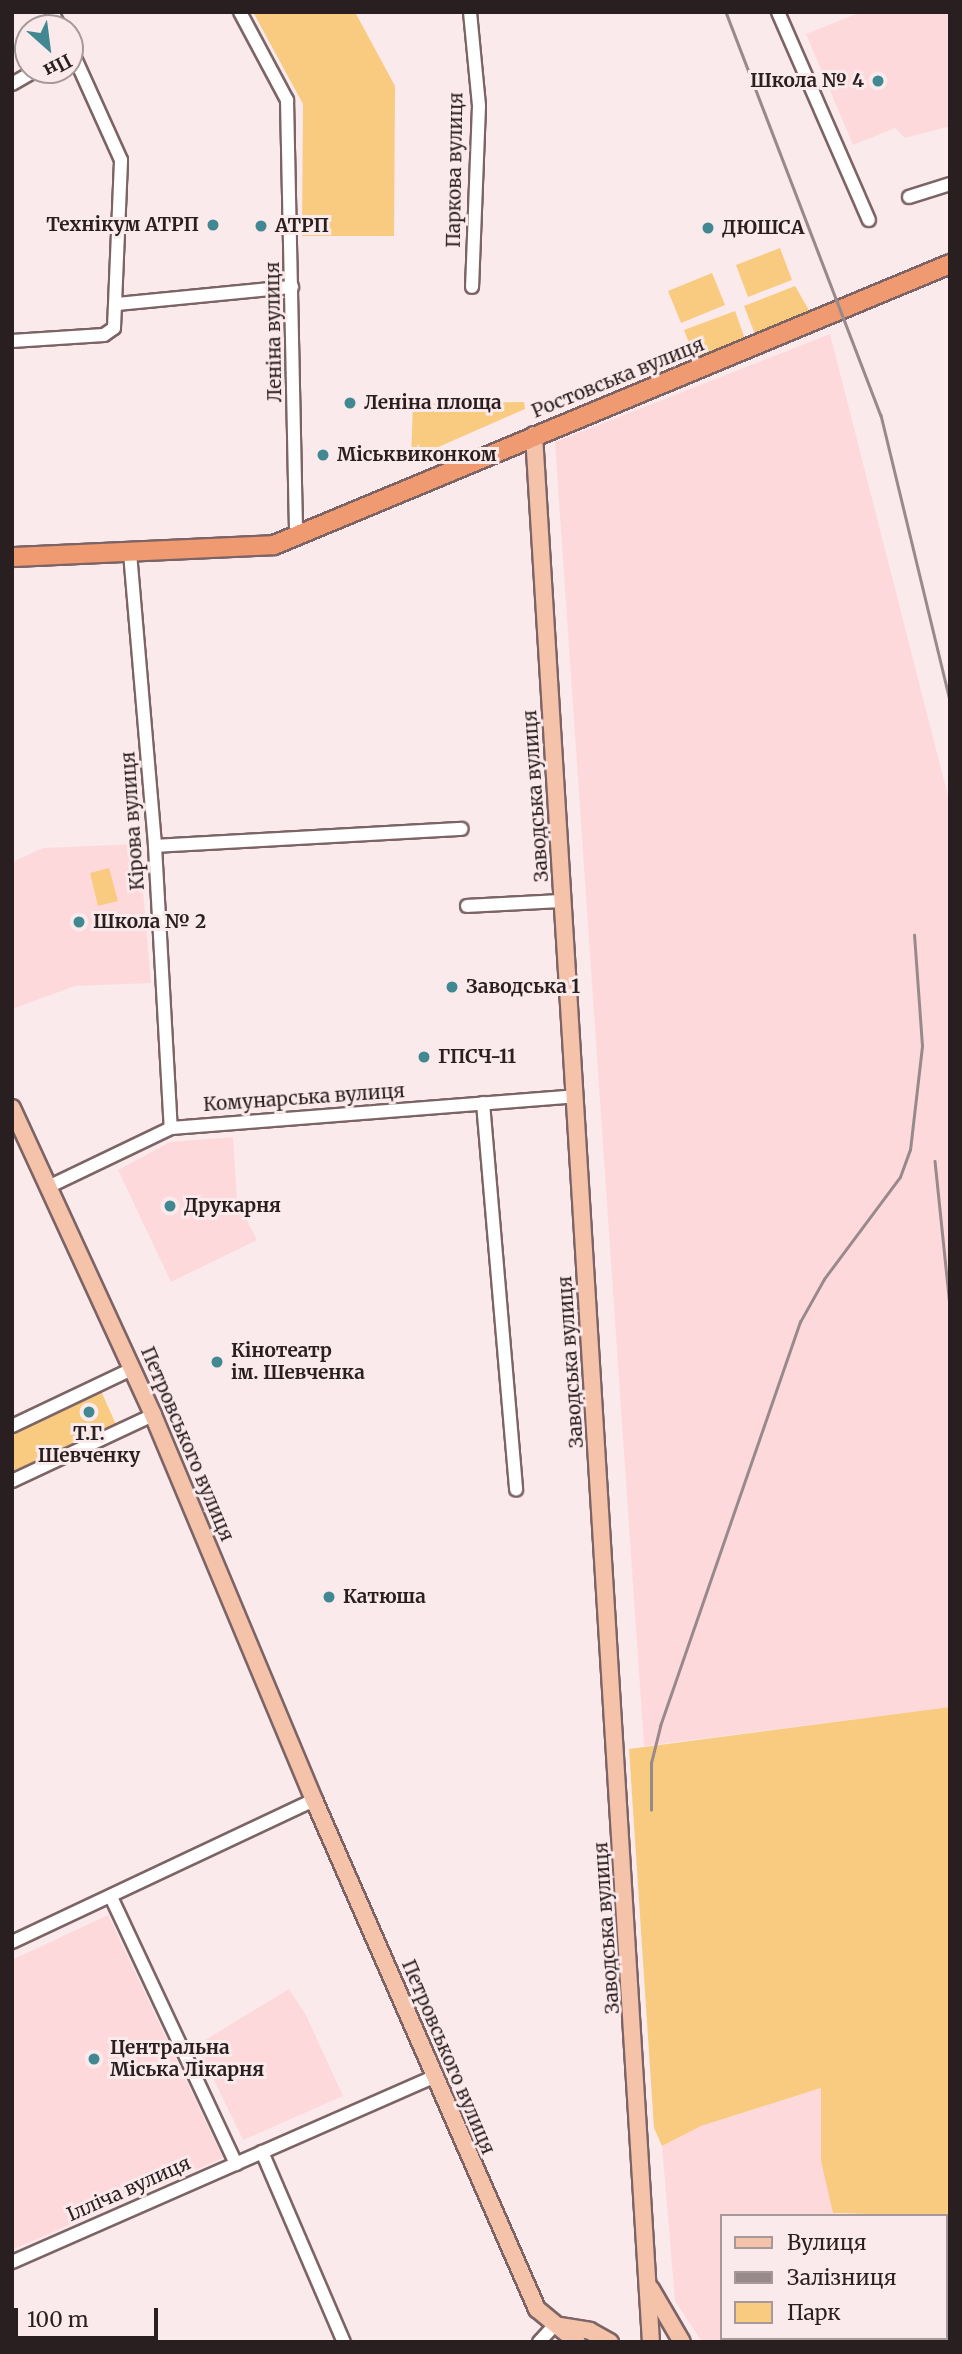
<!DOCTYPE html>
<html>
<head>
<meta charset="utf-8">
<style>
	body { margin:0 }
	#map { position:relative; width:962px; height:2354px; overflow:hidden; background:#fbeaeb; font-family:Merriweather,serif }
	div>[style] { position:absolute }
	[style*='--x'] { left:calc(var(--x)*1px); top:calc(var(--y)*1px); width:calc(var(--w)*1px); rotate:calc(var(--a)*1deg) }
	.built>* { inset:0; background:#fed9dc }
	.green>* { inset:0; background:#f8cb80 }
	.roads { filter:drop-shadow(2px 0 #7c6466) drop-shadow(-2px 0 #7c6466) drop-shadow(0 2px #7c6466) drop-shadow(0 -2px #7c6466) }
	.minor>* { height:12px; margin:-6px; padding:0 6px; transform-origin:6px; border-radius:6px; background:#fff }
	.major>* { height:16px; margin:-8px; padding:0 8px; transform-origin:8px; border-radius:8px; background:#f5c2aa }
	.highway>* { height:18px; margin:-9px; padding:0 9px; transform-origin:9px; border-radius:9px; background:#ef9a71 }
	.rail>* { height:2.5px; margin:-1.25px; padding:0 1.25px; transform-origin:1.25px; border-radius:1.25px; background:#988a8b }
	.dots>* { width:19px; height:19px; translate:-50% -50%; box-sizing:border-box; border:4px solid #fbeaeb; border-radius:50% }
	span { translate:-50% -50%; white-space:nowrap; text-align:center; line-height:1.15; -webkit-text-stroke:6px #fbeaeb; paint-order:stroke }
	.poi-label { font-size:19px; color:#2a1f20; font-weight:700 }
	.right { translate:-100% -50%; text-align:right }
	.left { translate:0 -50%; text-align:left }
	.street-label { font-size:19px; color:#2a1f20 }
	.frame { position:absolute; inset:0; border:14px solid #2a1f20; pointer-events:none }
	.legend { position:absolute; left:720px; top:2214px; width:228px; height:126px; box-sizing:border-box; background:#fbeaeb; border:2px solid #a7999a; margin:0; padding:9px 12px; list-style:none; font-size:21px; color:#2a1f20 }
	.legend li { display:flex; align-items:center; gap:14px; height:35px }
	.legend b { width:35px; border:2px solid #a7999a }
	.north { position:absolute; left:14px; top:14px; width:70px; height:70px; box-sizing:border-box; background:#fbeaeb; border:2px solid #a7999a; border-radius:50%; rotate:152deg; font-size:19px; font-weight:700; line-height:28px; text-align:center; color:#2a1f20 }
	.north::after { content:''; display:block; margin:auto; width:24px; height:32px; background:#428892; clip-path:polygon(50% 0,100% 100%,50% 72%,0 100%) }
	.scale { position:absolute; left:14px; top:2308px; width:144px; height:32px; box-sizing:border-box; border:4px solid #2a1f20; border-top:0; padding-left:9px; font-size:21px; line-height:24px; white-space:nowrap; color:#2a1f20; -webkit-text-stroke:5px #fbeaeb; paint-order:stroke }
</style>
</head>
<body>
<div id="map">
	<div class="built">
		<i style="clip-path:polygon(861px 12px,950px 12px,950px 126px,905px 138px,895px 128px,853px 145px,806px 34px)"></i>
		<i style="clip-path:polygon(830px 334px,950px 804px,950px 1707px,644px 1746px,555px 442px)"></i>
		<i style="clip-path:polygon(139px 844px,151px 983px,75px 986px,12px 1009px,12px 862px,43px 848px)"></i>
		<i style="clip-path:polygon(233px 1137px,237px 1201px,257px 1240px,171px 1282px,118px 1170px,170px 1142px)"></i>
		<i style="clip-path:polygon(108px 1915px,223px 2158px,12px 2250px,12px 1960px)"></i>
		<i style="clip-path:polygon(289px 1989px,306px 2015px,343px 2096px,243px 2140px,197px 2045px)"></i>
		<i style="clip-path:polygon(822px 2088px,821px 2161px,836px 2216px,722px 2216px,722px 2338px,946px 2338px,950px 2283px,950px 2342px,702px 2342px,675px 2301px,662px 2146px,701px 2126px)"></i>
	</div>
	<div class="green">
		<i style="clip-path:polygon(253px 12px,355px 12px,395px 86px,394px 236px,302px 236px,303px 104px)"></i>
		<i style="clip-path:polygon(780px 248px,792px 280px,748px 297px,736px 265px)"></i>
		<i style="clip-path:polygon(712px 273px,725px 305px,681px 323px,668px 291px)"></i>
		<i style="clip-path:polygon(795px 286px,810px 312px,755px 334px,744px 306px)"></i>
		<i style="clip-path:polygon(735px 311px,745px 339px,695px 359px,684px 330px)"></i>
		<i style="clip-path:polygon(524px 402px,525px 409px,411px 459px,413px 404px)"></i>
		<i style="clip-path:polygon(109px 868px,118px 901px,98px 906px,90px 873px)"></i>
		<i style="clip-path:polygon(101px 1391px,117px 1427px,12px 1476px,12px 1433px)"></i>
		<i style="clip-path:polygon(950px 1707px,950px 2282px,946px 2283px,946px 2216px,833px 2213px,821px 2161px,821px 2088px,701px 2126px,662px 2146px,654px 2128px,629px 1749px)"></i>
	</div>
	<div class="roads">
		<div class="minor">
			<i style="--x:52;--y:12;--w:18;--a:63"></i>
			<i style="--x:240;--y:12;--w:100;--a:61.9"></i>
			<i style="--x:287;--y:100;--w:437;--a:88.8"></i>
			<i style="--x:470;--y:12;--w:94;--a:84.5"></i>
			<i style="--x:479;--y:106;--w:181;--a:92.2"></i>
			<i style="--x:778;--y:12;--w:227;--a:66.4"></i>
			<i style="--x:12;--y:84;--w:28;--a:-30"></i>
			<i style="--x:909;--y:197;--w:43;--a:-17.6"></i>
			<i style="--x:118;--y:304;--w:175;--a:-5.6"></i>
			<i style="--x:12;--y:341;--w:92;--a:-3.7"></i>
			<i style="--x:104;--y:335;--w:12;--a:-35"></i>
			<i style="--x:114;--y:328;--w:168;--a:-87.6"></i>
			<i style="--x:121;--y:160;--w:124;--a:-114.3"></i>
			<i style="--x:130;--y:553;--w:294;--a:85.1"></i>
			<i style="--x:155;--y:846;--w:282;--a:86.8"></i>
			<i style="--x:155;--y:846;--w:307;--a:-3.2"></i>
			<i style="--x:467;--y:906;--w:97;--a:-3"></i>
			<i style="--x:483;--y:1103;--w:388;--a:85.1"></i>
			<i style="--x:48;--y:1187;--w:136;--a:-25.6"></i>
			<i style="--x:171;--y:1128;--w:406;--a:-4.5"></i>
			<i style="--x:12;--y:1426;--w:133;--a:-25.4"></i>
			<i style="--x:12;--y:1481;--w:156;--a:-25.1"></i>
			<i style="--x:111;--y:1897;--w:295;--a:64.9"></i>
			<i style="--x:12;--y:1942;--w:334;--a:-25.2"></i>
			<i style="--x:262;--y:2152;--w:207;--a:66.7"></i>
			<i style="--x:12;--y:2262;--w:461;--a:-23.7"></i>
			<i style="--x:539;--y:2342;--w:23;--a:-47"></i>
		</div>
		<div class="major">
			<i style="--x:534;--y:435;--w:1911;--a:86.49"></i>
			<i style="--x:12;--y:1108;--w:338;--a:65.3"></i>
			<i style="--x:153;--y:1415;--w:417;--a:67.3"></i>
			<i style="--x:314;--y:1800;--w:556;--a:66.34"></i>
			<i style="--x:537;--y:2309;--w:52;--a:39.5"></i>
			<i style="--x:651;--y:2289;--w:61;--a:59.7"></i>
			<i style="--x:560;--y:2326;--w:30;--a:9"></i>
			<i style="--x:590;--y:2331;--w:23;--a:29"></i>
		</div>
		<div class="highway">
			<i style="--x:12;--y:557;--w:262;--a:-2.6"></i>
			<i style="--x:274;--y:545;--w:732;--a:-22.57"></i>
		</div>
	</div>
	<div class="rail">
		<i style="--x:726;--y:12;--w:432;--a:69"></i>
		<i style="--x:881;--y:415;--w:293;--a:76.4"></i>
		<i style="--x:935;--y:1161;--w:145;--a:84.1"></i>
		<i style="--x:651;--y:1810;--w:47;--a:-90"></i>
		<i style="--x:651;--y:1763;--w:38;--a:-76"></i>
		<i style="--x:660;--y:1726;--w:428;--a:-70.9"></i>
		<i style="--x:800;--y:1322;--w:49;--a:-60.8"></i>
		<i style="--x:824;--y:1279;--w:127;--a:-53.3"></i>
		<i style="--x:900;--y:1177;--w:29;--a:-70"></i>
		<i style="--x:910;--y:1150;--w:105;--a:-83.4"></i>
		<i style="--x:922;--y:1046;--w:111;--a:-94.1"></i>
	</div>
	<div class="dots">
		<i style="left:878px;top:81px;background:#428892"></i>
		<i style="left:213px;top:225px;background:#428892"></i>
		<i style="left:261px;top:226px;background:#428892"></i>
		<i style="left:708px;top:228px;background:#428892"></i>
		<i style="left:350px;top:403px;background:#428892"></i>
		<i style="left:323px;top:455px;background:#428892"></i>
		<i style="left:79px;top:922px;background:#428892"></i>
		<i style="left:452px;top:987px;background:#428892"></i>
		<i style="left:424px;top:1057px;background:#428892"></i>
		<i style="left:170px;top:1206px;background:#428892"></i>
		<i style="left:217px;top:1362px;background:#428892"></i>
		<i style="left:89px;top:1412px;background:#428892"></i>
		<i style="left:329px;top:1597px;background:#428892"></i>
		<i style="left:94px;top:2059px;background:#428892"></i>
	</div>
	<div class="poi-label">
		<span class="right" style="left:864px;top:81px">Школа № 4</span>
		<span class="right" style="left:199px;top:225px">Технікум АТРП</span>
		<span class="left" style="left:275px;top:226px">АТРП</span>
		<span class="left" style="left:722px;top:228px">ДЮШСА</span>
		<span class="left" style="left:364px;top:403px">Леніна площа</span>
		<span class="left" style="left:337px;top:455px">Міськвиконком</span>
		<span class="left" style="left:93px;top:922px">Школа № 2</span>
		<span class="left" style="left:466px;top:987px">Заводська 1</span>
		<span class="left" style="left:438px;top:1057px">ГПСЧ-11</span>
		<span class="left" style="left:184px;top:1206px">Друкарня</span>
		<span class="left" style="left:231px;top:1362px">Кінотеатр<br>ім. Шевченка</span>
		<span style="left:89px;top:1445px">Т.Г.<br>Шевченку</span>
		<span class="left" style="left:343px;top:1597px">Катюша</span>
		<span class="left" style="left:110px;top:2059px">Центральна<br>Міська Лікарня</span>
	</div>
	<div class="street-label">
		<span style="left:455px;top:170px;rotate:-89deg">Паркова вулиця</span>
		<span style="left:274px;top:332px;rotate:-91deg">Леніна вулиця</span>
		<span style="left:618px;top:378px;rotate:-22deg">Ростовська вулиця</span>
		<span style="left:536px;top:796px;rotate:-94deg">Заводська вулиця</span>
		<span style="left:133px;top:821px;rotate:-94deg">Кірова вулиця</span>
		<span style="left:304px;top:1098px;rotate:-4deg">Комунарська вулиця</span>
		<span style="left:571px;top:1362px;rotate:-94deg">Заводська вулиця</span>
		<span style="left:187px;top:1444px;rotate:67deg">Петровського вулиця</span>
		<span style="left:607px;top:1928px;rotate:-94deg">Заводська вулиця</span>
		<span style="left:448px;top:2057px;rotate:67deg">Петровського вулиця</span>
		<span style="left:129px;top:2189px;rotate:-24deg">Ілліча вулиця</span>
	</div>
	<div class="frame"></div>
	<ul class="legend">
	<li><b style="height:9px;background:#f5c2aa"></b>Вулиця</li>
	<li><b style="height:9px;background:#988a8b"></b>Залізниця</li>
	<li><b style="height:19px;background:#f8cb80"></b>Парк</li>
	</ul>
	<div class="north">Пн</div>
	<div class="scale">100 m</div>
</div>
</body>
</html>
